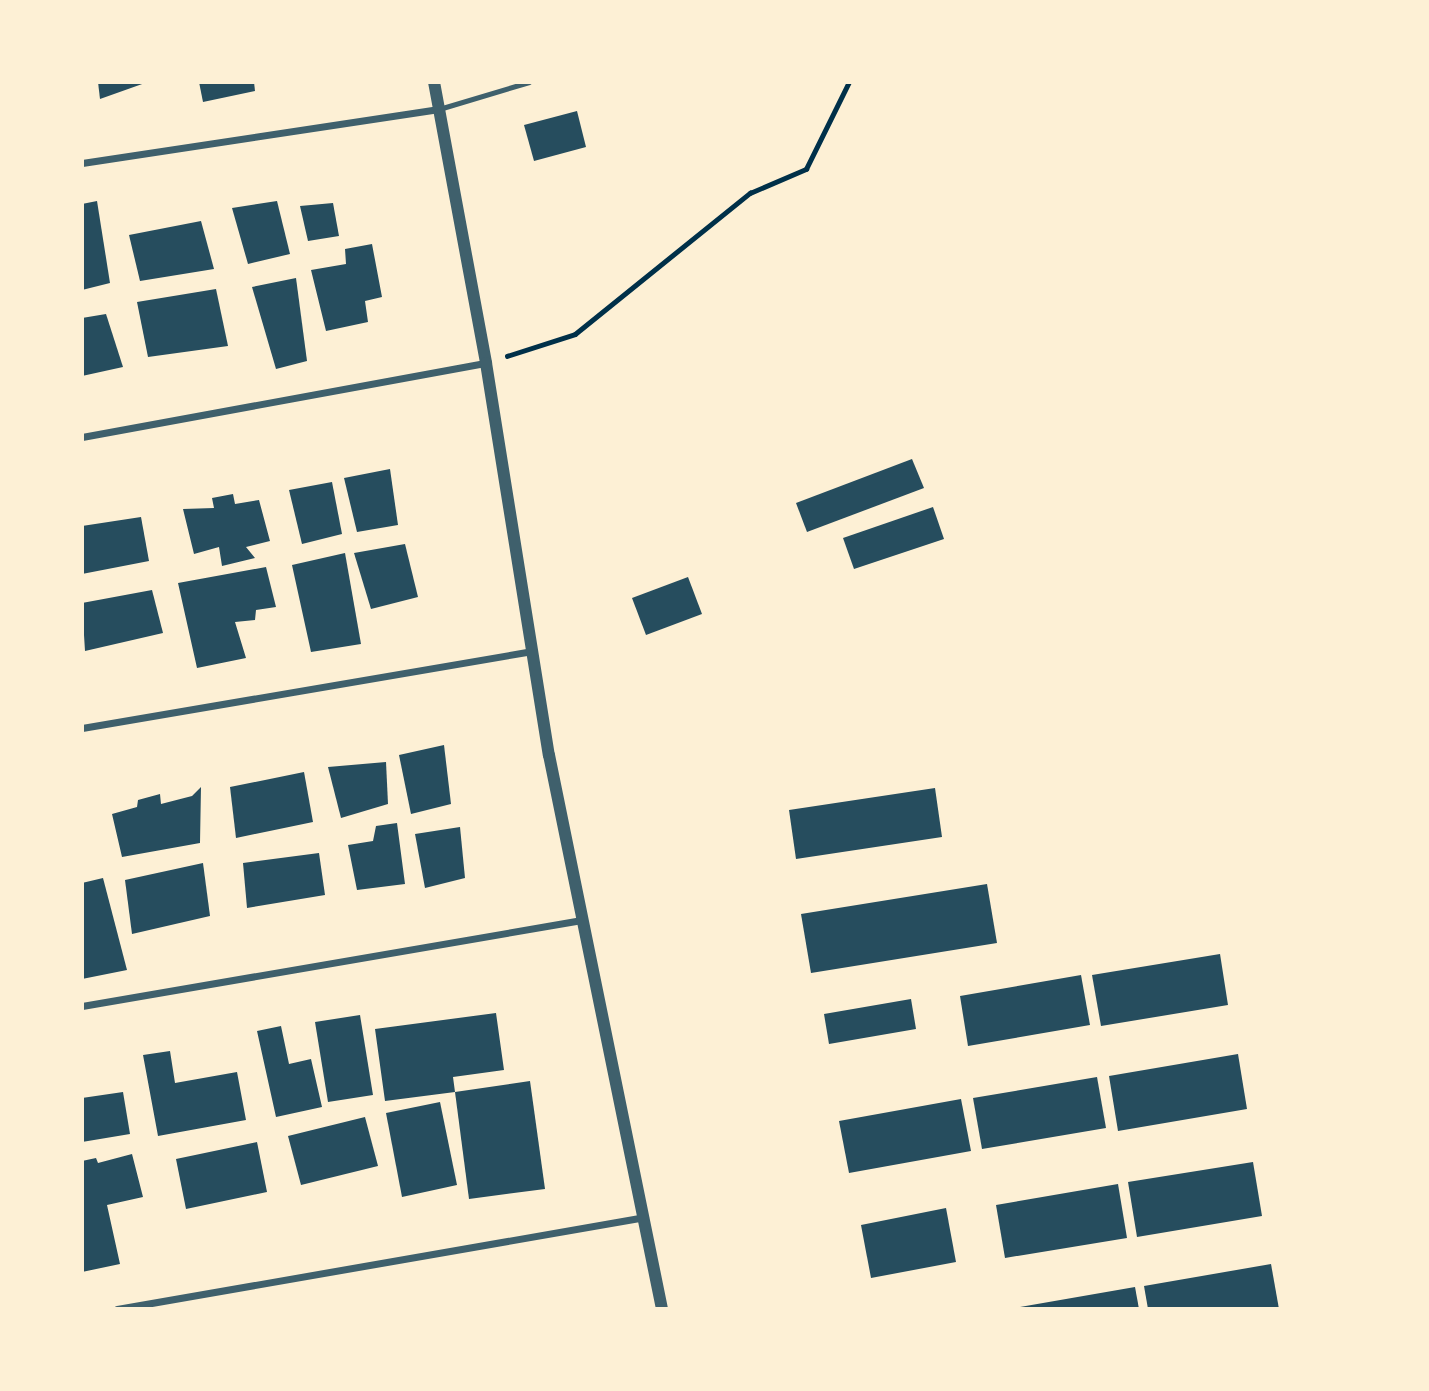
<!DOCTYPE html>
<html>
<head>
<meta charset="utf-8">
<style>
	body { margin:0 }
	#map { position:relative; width:1429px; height:1391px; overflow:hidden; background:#fdf0d5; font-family:"Fira Sans Condensed",sans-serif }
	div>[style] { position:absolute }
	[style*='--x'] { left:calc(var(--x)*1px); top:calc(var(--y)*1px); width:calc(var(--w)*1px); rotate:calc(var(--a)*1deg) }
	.building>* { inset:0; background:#264d5e }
	.path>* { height:4.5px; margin:-2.25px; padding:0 2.25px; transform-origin:2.25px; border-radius:2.25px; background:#003049 }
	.service>* { height:5px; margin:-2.5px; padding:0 2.5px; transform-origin:2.5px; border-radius:2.5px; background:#3f606c }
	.minor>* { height:7px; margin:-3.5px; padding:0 3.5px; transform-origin:3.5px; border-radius:3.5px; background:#3f606c }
	.tertiary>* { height:12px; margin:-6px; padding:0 6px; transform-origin:6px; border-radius:6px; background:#3f606c }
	span { translate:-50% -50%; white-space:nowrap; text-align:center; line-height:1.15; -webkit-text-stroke:5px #fdf0d5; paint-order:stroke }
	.frame { position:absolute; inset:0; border:84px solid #fdf0d5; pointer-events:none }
</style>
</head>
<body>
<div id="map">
	<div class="building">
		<i style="clip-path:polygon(98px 82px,145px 82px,145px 83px,100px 99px)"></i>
		<i style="clip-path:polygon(199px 82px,254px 82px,255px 91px,203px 102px)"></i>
		<i style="clip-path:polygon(577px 111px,586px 147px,534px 161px,524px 125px)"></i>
		<i style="clip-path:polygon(97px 201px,110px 283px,82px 290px,82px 204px)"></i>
		<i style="clip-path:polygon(277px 201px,290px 254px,248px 264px,232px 208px)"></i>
		<i style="clip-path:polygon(333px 203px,339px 236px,308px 241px,300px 206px)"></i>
		<i style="clip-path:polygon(201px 221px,214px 269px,140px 281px,129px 235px)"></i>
		<i style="clip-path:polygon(372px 244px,382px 297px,365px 301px,368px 322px,326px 331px,311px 270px,346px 264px,345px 249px)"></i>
		<i style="clip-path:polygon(296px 278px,307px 361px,276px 369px,252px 287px)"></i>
		<i style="clip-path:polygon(216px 289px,228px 346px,148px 357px,137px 302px)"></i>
		<i style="clip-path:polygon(106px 314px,123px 367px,82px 376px,82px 318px)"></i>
		<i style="clip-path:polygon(912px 459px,924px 488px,807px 532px,796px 503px)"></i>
		<i style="clip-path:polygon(390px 469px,398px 525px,357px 532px,344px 478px)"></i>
		<i style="clip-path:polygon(332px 482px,342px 534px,302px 544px,289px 490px)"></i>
		<i style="clip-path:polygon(233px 494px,235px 504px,259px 500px,270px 541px,246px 547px,255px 558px,222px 566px,219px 547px,194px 554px,183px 509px,214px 508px,212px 498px)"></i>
		<i style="clip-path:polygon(933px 507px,944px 539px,854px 569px,843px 538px)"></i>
		<i style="clip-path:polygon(141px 517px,149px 561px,82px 574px,82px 526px)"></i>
		<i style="clip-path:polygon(405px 544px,418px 597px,371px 609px,354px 553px)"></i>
		<i style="clip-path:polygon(345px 553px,361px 644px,311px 652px,292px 565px)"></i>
		<i style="clip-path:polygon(266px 567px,276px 607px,256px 610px,255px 620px,235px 622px,246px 658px,197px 668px,178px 583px)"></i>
		<i style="clip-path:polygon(688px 577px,702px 614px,646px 635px,632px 598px)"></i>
		<i style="clip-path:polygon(152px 590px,163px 633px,85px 651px,82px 603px)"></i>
		<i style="clip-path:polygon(444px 745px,451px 804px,411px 814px,399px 755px)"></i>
		<i style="clip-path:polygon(386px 762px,388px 804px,341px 818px,328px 767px)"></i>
		<i style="clip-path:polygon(304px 772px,313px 822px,236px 838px,230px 787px)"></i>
		<i style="clip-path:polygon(201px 787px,200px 843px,122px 857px,112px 814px,137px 807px,138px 800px,160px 794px,161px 804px,192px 796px)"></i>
		<i style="clip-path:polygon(935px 788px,942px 837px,796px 859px,789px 810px)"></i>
		<i style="clip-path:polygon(397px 823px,405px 884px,357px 890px,348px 845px,373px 841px,376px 826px)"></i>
		<i style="clip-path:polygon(460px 827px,465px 878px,425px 888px,415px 834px)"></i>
		<i style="clip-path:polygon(319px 853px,325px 895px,247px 908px,243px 863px)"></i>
		<i style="clip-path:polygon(203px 863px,210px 916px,132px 934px,125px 880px)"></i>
		<i style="clip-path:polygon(103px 878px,127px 970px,82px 979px,82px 883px)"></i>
		<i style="clip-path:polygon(987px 884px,997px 943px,811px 973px,801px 914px)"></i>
		<i style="clip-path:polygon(1220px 954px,1228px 1005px,1101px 1026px,1092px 975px)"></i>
		<i style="clip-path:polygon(1081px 975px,1090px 1025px,968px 1046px,960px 996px)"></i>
		<i style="clip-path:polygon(911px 999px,916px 1029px,829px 1044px,824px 1014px)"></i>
		<i style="clip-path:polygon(496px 1013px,504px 1070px,453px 1077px,455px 1092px,385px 1101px,375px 1029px)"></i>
		<i style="clip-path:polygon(360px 1015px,373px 1095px,328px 1102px,315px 1022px)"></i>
		<i style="clip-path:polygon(281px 1026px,289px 1064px,311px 1059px,322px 1107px,276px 1117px,257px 1031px)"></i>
		<i style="clip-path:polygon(170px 1051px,175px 1083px,237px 1072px,246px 1120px,158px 1136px,143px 1055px)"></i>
		<i style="clip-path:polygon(1238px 1054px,1247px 1109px,1118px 1131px,1109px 1076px)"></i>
		<i style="clip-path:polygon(1097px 1077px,1106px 1128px,982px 1149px,973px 1098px)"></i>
		<i style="clip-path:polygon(530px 1081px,545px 1189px,469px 1199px,455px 1092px)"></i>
		<i style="clip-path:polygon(123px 1092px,130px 1134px,82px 1142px,82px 1098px)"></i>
		<i style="clip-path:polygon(961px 1099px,971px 1151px,849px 1173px,839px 1121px)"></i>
		<i style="clip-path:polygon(440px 1102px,457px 1185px,402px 1197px,386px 1113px)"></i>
		<i style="clip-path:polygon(365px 1117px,378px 1166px,301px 1185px,288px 1136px)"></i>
		<i style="clip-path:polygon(257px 1142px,267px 1192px,186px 1209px,176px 1159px)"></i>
		<i style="clip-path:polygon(132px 1154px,143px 1197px,107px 1205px,120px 1264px,82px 1272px,82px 1161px,96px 1158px,98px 1163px)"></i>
		<i style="clip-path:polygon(1253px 1162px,1262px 1216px,1137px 1237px,1128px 1182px)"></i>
		<i style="clip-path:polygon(1118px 1184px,1127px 1238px,1005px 1258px,996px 1205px)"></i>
		<i style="clip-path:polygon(946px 1208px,956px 1262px,871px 1278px,861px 1225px)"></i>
		<i style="clip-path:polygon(1271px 1264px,1279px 1309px,1148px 1309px,1144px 1286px)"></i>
		<i style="clip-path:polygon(1135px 1287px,1139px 1309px,1020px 1309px,1020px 1307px)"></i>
	</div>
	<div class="path">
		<i style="--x:507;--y:356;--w:71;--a:-17.9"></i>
		<i style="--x:575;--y:334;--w:225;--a:-38.9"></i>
		<i style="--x:750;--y:193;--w:61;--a:-23.2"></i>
		<i style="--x:806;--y:169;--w:97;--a:-63.7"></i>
	</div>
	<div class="service">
		<i style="--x:439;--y:109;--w:94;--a:-16.7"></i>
	</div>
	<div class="minor">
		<i style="--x:82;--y:163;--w:361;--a:-8.6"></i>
		<i style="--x:82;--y:437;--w:411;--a:-10.4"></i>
		<i style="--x:82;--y:728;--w:457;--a:-9.7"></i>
		<i style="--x:82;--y:1006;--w:507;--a:-9.76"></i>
		<i style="--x:117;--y:1309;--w:536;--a:-9.88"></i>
	</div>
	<div class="tertiary">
		<i style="--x:434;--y:82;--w:286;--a:79.5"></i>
		<i style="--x:486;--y:363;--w:397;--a:80.9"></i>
		<i style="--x:549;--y:755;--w:565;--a:78.47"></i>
	</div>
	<div class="frame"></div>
</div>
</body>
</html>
